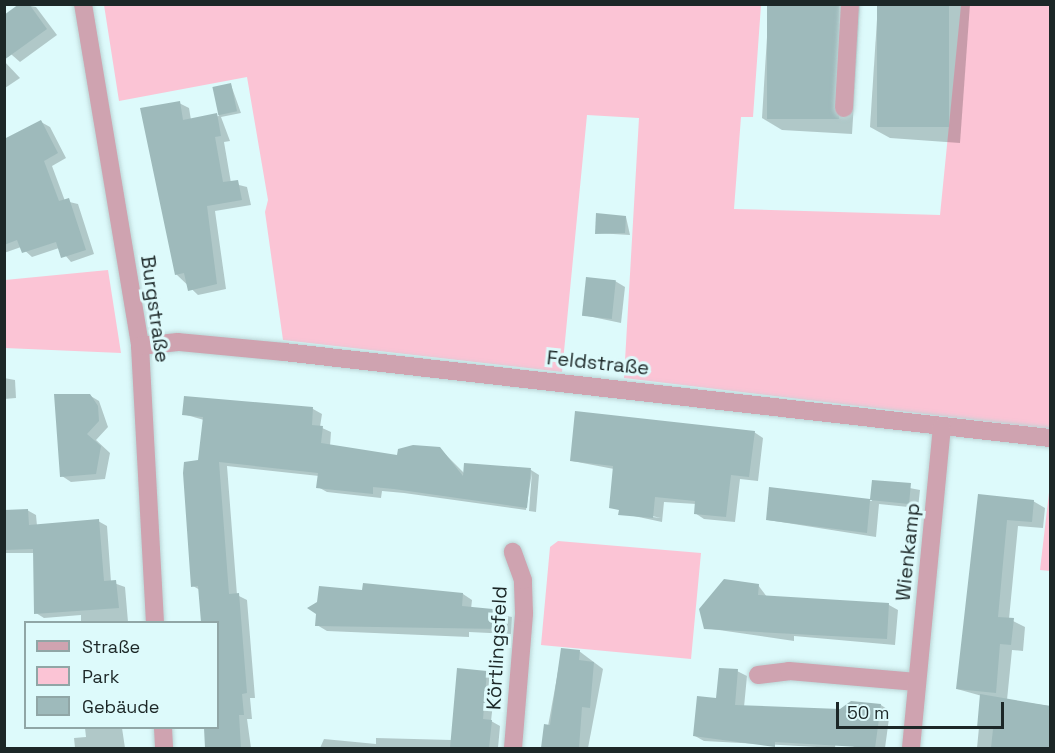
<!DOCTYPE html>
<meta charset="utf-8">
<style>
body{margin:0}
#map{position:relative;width:1055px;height:753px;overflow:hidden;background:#ddfafb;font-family:"Space Grotesk",sans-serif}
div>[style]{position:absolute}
.green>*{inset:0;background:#fbc4d5}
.shadow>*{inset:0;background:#0003}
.building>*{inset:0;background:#9ebabb;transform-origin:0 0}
.roads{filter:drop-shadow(0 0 2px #bad4d5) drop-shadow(0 0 2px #bad4d5)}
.minor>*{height:18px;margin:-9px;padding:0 9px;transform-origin:9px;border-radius:9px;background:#cfa3b0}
span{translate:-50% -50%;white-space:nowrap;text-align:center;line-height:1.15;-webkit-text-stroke:6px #ddfafb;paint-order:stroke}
.street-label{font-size:20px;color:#1c2727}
.frame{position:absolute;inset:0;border:6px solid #1c2727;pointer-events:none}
.legend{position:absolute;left:24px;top:621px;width:195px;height:108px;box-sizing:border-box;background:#ddfafb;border:2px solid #90a6a6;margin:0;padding:8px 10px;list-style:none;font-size:18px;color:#1c2727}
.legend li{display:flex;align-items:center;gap:12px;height:30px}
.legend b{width:30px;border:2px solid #90a6a6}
.scale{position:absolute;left:836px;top:702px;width:168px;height:27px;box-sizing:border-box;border:3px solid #1c2727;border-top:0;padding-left:8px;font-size:18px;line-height:21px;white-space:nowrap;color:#1c2727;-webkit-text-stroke:4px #ddfafb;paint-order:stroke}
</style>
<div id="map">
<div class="green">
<i style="clip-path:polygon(104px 5px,761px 5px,753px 117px,741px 117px,734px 209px,940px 215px,961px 5px,1050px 5px,1050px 429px,624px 378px,639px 118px,587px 115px,562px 372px,283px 340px,265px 212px,268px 200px,247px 77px,119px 101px)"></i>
<i style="clip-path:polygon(108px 270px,121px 353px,5px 348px,5px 280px)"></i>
<i style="clip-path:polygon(1050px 484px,1050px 571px,1040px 570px)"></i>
<i style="clip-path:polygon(558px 541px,701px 553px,691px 659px,541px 645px,550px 547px)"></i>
</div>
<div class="shadow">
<i style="clip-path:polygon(21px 4px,36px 7px,57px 35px,20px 62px,4px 48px)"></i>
<i style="clip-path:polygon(769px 4px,860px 4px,852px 134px,782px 130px,762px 118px)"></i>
<i style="clip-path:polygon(878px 4px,970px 4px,960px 143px,890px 138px,870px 127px)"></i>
<i style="clip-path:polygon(4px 61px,20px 78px,5px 88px,4px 88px)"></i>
<i style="clip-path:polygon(231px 85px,241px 113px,221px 117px,230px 141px,224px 142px,231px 183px,247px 187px,251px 205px,215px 211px,226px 289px,198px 295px,176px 274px,179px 103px,189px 108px,191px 120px,219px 116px,214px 88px)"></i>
<i style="clip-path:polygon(41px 122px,50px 127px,66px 158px,52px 166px,65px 201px,78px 204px,94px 254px,71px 262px,59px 248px,32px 257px,21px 247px,4px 253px,4px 140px)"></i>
<i style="clip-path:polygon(626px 217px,630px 235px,596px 233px)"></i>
<i style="clip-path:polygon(615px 281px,625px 287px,621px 323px,583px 315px)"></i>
<i style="clip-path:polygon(4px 378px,15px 380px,16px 398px,4px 399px)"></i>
<i style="clip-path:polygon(89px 395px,99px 401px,108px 427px,96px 440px,110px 453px,105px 479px,71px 482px,62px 476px)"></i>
<i style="clip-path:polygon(185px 397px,313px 409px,322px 414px,320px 427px,331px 432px,330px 446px,399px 457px,440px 449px,465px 474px,531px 470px,539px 475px,536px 512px,529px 511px,532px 472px,526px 510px,404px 493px,382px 491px,381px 498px,327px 492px,318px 487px,319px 476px,227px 466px,237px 595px,247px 600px,255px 698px,250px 698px,252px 719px,247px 719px,251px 748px,209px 748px,208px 728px,218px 728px,218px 622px,202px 622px,200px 590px,193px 586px,204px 420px,183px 414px)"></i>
<i style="clip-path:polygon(754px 432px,763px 438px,758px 481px,740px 479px,735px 522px,704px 519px,695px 513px,696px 504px,664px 502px,662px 522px,620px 513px,661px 518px,611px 507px,614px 469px,572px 461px)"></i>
<i style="clip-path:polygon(873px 481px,920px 490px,918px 508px,879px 504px,876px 537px,768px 520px,770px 488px,872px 501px)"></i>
<i style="clip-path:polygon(980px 495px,1033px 501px,1045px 508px,1043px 528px,1018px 526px,1009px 619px,1025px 627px,1023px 651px,1012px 650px,1007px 700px,1050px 706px,1050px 748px,977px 748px,982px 696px,957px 689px)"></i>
<i style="clip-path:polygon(27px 510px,36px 515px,37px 526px,98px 521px,107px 526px,111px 582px,125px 587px,128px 622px,81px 622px,81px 615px,44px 618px,36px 613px,35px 553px,4px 553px,4px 511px)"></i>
<i style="clip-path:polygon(758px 585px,767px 597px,889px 605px,898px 610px,895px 645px,794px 636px,794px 641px,705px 628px)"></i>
<i style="clip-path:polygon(364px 592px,463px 594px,472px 600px,471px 609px,512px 617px,511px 634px,469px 632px,469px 637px,327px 631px,317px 625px)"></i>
<i style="clip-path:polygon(562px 650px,579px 651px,603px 669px,588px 748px,544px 748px)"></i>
<i style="clip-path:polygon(458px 670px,496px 677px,491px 721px,500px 726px,498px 748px,320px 748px,324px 739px,376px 744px,376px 738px,452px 740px)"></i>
<i style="clip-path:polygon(737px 671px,747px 676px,744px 707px,840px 711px,881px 705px,890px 711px,885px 748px,855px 748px,837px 729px,835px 748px,704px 741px,695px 736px)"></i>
<i style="clip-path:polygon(85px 728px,122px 728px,125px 748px,75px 748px,74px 738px,86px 737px)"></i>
</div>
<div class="building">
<i style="clip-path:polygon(19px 4px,29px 4px,47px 29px,4px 60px,4px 15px)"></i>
<i style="left:767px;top:4px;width:72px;height:115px"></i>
<i style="left:877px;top:4px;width:72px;height:123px"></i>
<i style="left:231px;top:83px;width:29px;height:19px;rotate:78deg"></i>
<i style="clip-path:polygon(180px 101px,183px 120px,217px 113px,221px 136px,215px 137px,223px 182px,238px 180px,242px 200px,207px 206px,217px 284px,188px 291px,184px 273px,175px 275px,140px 108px)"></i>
<i style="clip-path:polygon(41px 120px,58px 153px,44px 161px,59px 201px,69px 198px,86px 250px,61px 258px,56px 242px,22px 253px,17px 240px,4px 245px,4px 139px)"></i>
<i style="clip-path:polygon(596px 213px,626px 216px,625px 233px,595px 234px)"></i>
<i style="left:586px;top:277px;width:30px;height:39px;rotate:6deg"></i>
<i style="clip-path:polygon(54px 394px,90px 394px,98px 406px,99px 421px,87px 434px,101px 446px,96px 474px,60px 477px)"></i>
<i style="clip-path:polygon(184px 396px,313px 407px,312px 425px,323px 426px,321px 443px,397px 455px,398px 449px,413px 445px,440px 447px,463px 476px,464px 463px,531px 468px,527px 508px,394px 489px,373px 487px,373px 494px,316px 488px,318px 473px,219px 462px,229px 594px,239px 593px,247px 693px,242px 694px,244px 715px,239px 715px,241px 748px,205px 748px,204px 728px,218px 728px,218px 622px,201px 622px,198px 586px,191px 587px,183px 473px,184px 462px,198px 460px,203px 417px,182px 415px)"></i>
<i style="clip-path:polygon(575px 411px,755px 431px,749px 477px,731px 475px,726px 517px,694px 514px,695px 501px,655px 497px,653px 518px,618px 515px,619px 510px,609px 508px,613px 466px,570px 461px)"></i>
<i style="clip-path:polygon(872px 480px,911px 483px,909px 504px,870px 500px,867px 533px,766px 520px,769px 487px,870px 499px)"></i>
<i style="clip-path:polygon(978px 494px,1034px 500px,1032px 522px,1007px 520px,998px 617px,1014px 618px,1011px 645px,1000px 644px,996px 693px,956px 689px)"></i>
<i style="clip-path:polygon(28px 509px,29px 525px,99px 519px,104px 581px,116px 580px,119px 608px,34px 614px,33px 549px,4px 550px,4px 510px)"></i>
<i style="clip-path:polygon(724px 579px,759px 584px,758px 595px,889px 603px,887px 639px,704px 629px,699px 609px)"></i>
<i style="clip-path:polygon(363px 583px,463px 593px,462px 606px,503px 610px,501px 629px,315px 626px,316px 614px,307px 608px,317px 602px,319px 586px,362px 590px)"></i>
<i style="clip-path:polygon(561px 648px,580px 650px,579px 660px,594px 662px,590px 708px,582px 707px,579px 748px,541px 748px,544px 724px,550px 725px)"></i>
<i style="clip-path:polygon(457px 668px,487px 671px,483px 719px,492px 720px,489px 748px,450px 748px)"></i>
<i style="clip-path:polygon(719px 668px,738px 669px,735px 705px,840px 709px,851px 701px,881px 704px,875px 748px,775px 742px,775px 747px,693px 736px,697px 696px,716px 698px)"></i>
<i style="clip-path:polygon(980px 694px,1050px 706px,1050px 748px,991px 748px,993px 729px,977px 728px)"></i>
</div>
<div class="roads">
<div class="minor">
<i style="left:83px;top:4px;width:347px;rotate:80.5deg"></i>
<i style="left:140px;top:346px;width:276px;rotate:86.9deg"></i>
<i style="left:844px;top:108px;width:104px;rotate:-86.7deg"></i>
<i style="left:140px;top:346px;width:38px;rotate:-6deg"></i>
<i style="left:178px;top:342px;width:106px;rotate:5.4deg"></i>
<i style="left:284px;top:352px;width:771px;rotate:6.41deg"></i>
<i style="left:758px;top:675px;width:31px;rotate:-7deg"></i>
<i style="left:789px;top:671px;width:128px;rotate:4.9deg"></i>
<i style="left:163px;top:728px;width:20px;rotate:87deg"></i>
<i style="left:513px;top:748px;width:135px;rotate:-85.3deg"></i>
<i style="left:524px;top:613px;width:33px;rotate:-92deg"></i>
<i style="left:523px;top:580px;width:30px;rotate:-110deg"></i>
<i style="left:911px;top:748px;width:323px;rotate:-84.5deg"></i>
</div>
</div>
<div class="street-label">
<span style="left:155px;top:309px;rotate:82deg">Burgstraße</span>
<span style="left:598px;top:363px;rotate:6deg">Feldstraße</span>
<span style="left:908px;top:552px;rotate:-84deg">Wienkamp</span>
<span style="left:497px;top:648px;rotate:-87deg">Körtlingsfeld</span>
</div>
<div class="frame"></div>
<ul class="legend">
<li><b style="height:8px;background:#cfa3b0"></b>Straße</li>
<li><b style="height:16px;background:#fbc4d5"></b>Park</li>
<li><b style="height:16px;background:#9ebabb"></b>Gebäude</li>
</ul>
<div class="scale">50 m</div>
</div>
